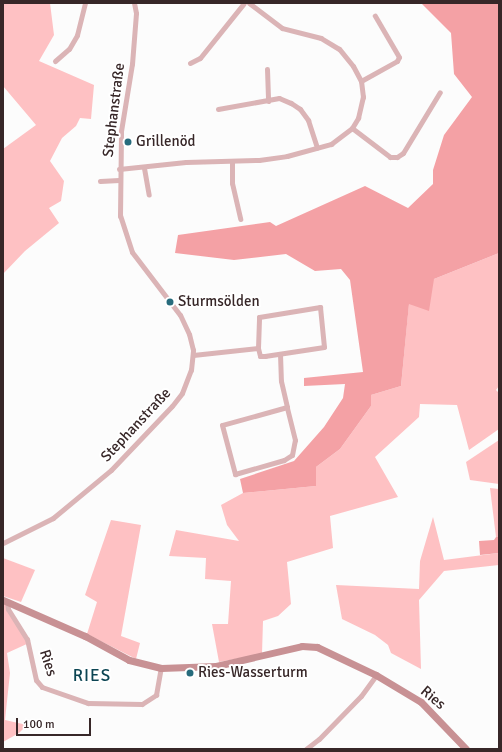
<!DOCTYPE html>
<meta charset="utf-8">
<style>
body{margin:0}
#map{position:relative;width:502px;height:752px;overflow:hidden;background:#fcfcfc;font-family:Signika,sans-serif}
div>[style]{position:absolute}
.green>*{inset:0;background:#fec1c3}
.forest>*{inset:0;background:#f4a1a5}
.street>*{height:5px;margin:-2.5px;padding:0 2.5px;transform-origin:2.5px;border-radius:2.5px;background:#dbb4b6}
.secondary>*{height:7px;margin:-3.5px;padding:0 3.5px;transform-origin:3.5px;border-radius:3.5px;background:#c89194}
.dots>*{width:11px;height:11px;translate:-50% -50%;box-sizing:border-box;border:2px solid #fff;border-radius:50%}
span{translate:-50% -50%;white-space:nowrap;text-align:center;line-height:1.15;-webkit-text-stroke:4px #fff;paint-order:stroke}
.street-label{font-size:15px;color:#372728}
.poi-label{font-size:15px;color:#372728}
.left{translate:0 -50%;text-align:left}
.quarter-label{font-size:17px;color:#0c4553;letter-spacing:1px}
.frame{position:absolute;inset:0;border:4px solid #372728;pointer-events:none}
.scale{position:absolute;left:16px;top:718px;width:75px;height:18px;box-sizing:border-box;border:2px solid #372728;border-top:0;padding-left:5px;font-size:12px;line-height:14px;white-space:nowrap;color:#372728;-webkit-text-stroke:3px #fff;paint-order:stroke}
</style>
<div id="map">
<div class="green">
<i style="clip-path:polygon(3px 3px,50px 3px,54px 35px,39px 61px,94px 85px,91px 119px,80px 118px,76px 126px,62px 138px,50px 161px,64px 181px,61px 201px,49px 208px,59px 223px,25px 251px,3px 274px,3px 149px,36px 125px,3px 86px)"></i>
<i style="clip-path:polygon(499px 253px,499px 386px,496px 390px,499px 393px,499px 429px,469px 450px,457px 405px,420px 404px,419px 417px,375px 457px,398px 497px,330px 516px,333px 548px,287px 562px,291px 604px,278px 616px,263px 621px,262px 654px,219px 662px,212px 624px,228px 624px,231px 581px,205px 579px,206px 558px,169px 556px,176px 530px,239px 541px,227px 525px,221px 505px,243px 493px,316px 486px,316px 467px,340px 449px,371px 406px,371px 395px,401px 386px,409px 303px,434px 279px)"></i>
<i style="clip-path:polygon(499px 440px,499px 484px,470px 480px,466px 462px)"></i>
<i style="clip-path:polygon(490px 488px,499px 489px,499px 537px,496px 537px)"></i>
<i style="clip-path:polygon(433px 517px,444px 560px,499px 553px,499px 565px,444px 571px,419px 600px,421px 669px,391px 653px,388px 645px,375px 635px,342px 619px,336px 585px,419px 589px,420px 561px)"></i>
<i style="clip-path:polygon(111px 520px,141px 525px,121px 636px,140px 643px,136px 659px,87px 634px,97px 602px,85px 595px)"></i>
<i style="clip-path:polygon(3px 558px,35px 570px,21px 602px,3px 596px)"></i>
<i style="clip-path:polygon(3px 600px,29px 643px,7px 653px,10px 673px,5px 720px,27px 725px,19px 733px,3px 742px)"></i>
</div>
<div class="forest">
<i style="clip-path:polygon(421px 3px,499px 3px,499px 253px,434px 279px,429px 311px,409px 304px,401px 386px,371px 395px,371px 406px,340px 449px,316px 467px,316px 486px,243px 493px,240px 479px,294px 461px,324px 427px,343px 398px,345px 384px,304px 386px,304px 378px,363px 372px,350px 280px,341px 269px,315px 271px,286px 254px,234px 260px,175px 253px,178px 235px,270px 222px,276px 226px,365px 186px,408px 208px,433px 184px,433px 170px,444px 135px,472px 97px,454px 74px,451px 33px)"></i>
<i style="clip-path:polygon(496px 537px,499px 537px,499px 553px,480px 555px,479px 541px,494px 540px)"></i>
</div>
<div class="street">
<i style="left:55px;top:61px;width:18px;rotate:-41deg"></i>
<i style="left:69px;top:49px;width:16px;rotate:-60deg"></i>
<i style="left:77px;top:35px;width:33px;rotate:-76deg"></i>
<i style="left:190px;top:63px;width:11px;rotate:-27deg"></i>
<i style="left:200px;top:58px;width:70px;rotate:-51.3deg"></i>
<i style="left:267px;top:69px;width:32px;rotate:88deg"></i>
<i style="left:361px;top:81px;width:41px;rotate:-29.1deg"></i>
<i style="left:397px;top:61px;width:4px;rotate:-63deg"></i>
<i style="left:399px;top:57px;width:48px;rotate:-120.3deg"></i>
<i style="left:218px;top:109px;width:62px;rotate:-10.2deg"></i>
<i style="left:279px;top:98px;width:13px;rotate:23deg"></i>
<i style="left:291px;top:103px;width:11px;rotate:34deg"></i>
<i style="left:300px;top:109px;width:14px;rotate:54deg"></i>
<i style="left:308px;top:120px;width:29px;rotate:72deg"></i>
<i style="left:352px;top:128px;width:48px;rotate:37.3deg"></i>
<i style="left:390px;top:157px;width:7px"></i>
<i style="left:397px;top:157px;width:7px;rotate:-34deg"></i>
<i style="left:403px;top:153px;width:71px;rotate:-58.8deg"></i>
<i style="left:232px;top:162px;width:21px;rotate:90deg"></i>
<i style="left:232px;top:183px;width:37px;rotate:77deg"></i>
<i style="left:144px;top:168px;width:27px;rotate:80deg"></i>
<i style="left:119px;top:169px;width:67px;rotate:-6deg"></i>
<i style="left:186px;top:162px;width:73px;rotate:-1.6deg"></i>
<i style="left:259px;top:160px;width:28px;rotate:-8deg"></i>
<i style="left:287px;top:156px;width:46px;rotate:-15.3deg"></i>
<i style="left:331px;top:144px;width:26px;rotate:-37deg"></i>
<i style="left:352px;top:128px;width:12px;rotate:-59deg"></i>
<i style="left:358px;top:118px;width:22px;rotate:-77deg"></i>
<i style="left:363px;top:97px;width:16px;rotate:-97deg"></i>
<i style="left:361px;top:81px;width:17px;rotate:-118deg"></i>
<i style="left:353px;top:66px;width:22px;rotate:-129deg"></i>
<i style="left:339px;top:49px;width:21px;rotate:-149deg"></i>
<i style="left:321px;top:38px;width:40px;rotate:-165.6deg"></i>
<i style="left:282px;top:28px;width:41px;rotate:-142.9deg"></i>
<i style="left:100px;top:181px;width:19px;rotate:-3deg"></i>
<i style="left:280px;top:354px;width:27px;rotate:88deg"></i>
<i style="left:281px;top:381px;width:27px;rotate:77deg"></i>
<i style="left:287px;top:407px;width:67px;rotate:164.5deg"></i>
<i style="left:222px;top:425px;width:51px;rotate:75.1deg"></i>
<i style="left:235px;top:474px;width:51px;rotate:-15.9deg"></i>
<i style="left:284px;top:460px;width:9px;rotate:-32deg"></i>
<i style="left:292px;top:455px;width:15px;rotate:-79deg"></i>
<i style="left:295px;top:440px;width:34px;rotate:-104deg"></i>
<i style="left:193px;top:355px;width:65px;rotate:-6.1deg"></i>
<i style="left:258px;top:348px;width:31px;rotate:-88deg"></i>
<i style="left:259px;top:317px;width:62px;rotate:-9.3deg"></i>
<i style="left:320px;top:307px;width:40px;rotate:84.3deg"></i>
<i style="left:324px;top:347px;width:60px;rotate:171.3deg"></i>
<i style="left:265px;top:356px;width:5px;rotate:180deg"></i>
<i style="left:260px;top:356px;width:8px;rotate:-104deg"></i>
<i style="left:3px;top:543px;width:56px;rotate:-26.6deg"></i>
<i style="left:53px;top:518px;width:75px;rotate:-39.6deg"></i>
<i style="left:111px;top:470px;width:88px;rotate:-46.4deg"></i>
<i style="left:172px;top:406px;width:16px;rotate:-52deg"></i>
<i style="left:182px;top:393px;width:25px;rotate:-69deg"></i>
<i style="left:191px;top:370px;width:20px;rotate:-84deg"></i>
<i style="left:193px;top:350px;width:16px;rotate:-104deg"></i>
<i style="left:189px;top:334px;width:21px;rotate:-115deg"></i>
<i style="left:180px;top:315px;width:79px;rotate:-127.3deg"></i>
<i style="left:132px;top:252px;width:38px;rotate:-108deg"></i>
<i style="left:120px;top:216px;width:85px;rotate:-89.3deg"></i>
<i style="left:121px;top:131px;width:68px;rotate:-80.7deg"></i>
<i style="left:132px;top:64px;width:51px;rotate:-85.5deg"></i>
<i style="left:136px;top:13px;width:10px;rotate:-101deg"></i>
<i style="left:7px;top:601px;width:8px;rotate:83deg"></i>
<i style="left:8px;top:609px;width:36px;rotate:58deg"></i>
<i style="left:27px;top:639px;width:42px;rotate:77.6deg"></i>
<i style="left:36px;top:680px;width:9px;rotate:49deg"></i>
<i style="left:42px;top:687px;width:49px;rotate:19.2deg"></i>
<i style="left:88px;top:703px;width:54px;rotate:1.1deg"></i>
<i style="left:142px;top:704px;width:17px;rotate:-33deg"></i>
<i style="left:156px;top:695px;width:27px;rotate:-80deg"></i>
<i style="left:306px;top:749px;width:16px;rotate:-38deg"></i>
<i style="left:319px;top:739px;width:60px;rotate:-45.7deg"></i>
<i style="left:361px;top:696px;width:26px;rotate:-54deg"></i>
</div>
<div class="secondary">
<i style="left:3px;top:600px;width:90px;rotate:23.7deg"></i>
<i style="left:85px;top:636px;width:50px;rotate:28.6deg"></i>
<i style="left:129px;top:660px;width:33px;rotate:14deg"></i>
<i style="left:161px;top:668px;width:55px;rotate:-2.1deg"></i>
<i style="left:216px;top:666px;width:88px;rotate:-13.1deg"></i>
<i style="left:302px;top:646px;width:15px;rotate:4deg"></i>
<i style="left:317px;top:647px;width:65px;rotate:25.4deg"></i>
<i style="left:376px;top:675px;width:52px;rotate:31deg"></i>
<i style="left:421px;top:702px;width:65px;rotate:46.2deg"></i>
</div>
<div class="dots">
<i style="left:128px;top:142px;background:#276b7c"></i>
<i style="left:170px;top:302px;background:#276b7c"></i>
<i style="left:190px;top:673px;background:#276b7c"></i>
</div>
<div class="street-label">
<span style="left:114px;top:110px;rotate:-83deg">Stephanstraße</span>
<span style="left:136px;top:425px;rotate:-47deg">Stephanstraße</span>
<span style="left:48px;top:663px;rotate:72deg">Ries</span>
<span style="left:433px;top:698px;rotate:40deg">Ries</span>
</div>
<div class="poi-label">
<span class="left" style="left:136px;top:142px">Grillenöd</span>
<span class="left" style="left:178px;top:302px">Sturmsölden</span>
<span class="left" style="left:198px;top:673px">Ries-Wasserturm</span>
</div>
<div class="quarter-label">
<span style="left:92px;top:676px">RIES</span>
</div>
<div class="frame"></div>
<div class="scale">100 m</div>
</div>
